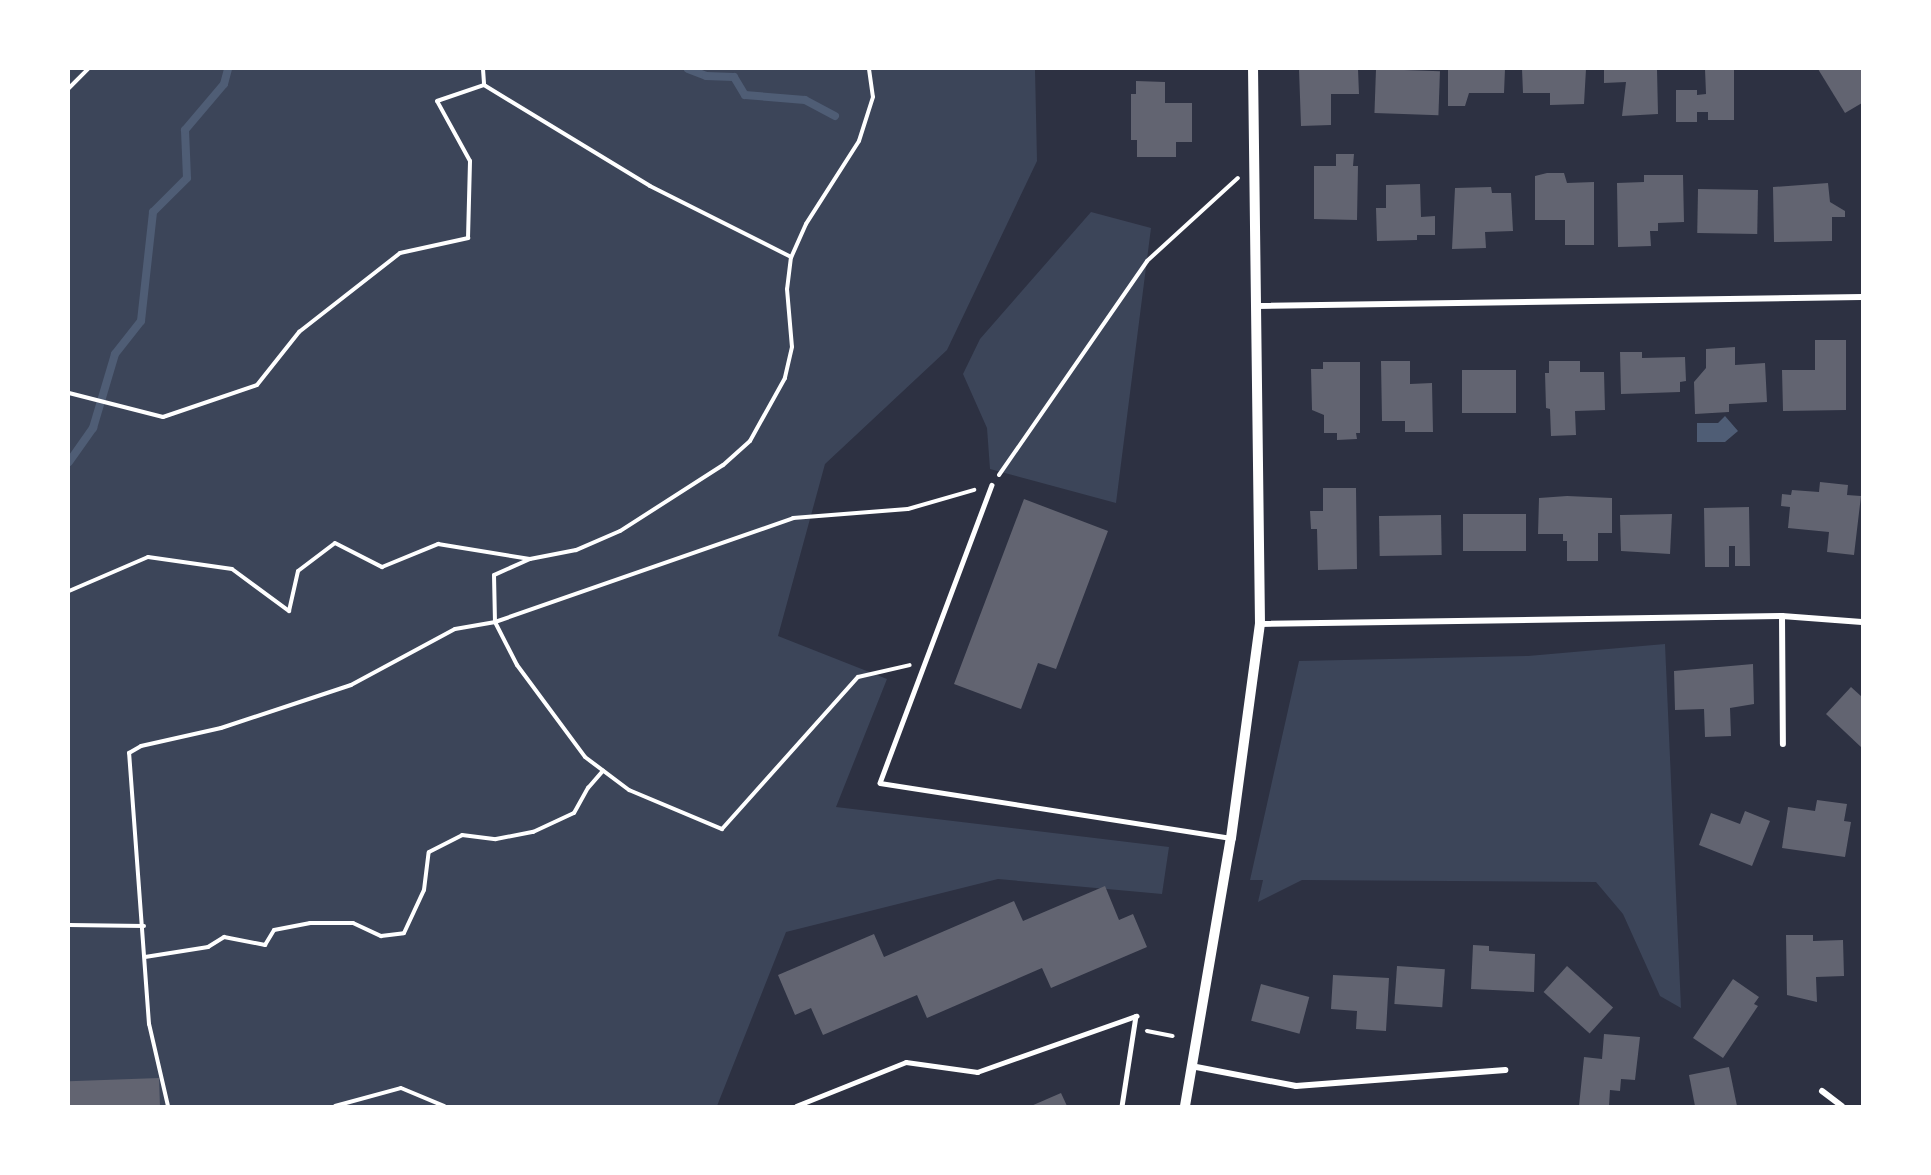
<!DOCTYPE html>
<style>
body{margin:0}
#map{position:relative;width:1931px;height:1175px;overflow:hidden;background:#2d3142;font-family:"PT Sans",sans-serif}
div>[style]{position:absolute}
.green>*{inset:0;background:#3c4559}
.water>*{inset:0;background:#4f5d75}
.stream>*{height:8px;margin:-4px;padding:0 4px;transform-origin:4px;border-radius:4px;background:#4f5d75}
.building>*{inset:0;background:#626471;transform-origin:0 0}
.path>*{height:4px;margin:-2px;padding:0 2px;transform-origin:2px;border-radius:2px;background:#fff}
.service>*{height:4.5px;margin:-2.25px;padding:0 2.25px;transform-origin:2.25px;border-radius:2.25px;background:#fff}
.minor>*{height:6px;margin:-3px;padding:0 3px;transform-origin:3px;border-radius:3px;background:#fff}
.tertiary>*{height:10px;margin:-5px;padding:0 5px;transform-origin:5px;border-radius:5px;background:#fff}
span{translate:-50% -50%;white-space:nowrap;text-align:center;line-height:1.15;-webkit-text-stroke:4.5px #fff;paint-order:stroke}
.frame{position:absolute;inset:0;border:70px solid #fff;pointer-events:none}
</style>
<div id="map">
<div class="green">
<i style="clip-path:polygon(69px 69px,1035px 69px,1037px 161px,947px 350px,825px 464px,778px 636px,887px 679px,836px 807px,1169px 847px,1162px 894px,998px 879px,786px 932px,717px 1106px,69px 1106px)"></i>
<i style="clip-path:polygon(1091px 212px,1151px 228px,1116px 503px,990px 469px,987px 428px,963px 374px,980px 339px)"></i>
<i style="clip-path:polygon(1665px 644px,1681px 1008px,1660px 996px,1623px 914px,1596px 882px,1302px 880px,1258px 902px,1263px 880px,1250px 880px,1299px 661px,1528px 656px)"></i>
</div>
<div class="water">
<i style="clip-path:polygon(1725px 416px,1738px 431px,1725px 442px,1697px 442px,1697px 423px,1718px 423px)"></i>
</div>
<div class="stream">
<i style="left:688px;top:69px;width:19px;rotate:21deg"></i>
<i style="left:706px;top:76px;width:28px;rotate:2deg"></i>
<i style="left:734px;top:77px;width:21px;rotate:59deg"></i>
<i style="left:745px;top:95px;width:60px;rotate:4.8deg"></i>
<i style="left:805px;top:100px;width:34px;rotate:28deg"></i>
<i style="left:69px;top:462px;width:42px;rotate:-54.8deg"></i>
<i style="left:93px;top:428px;width:77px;rotate:-73.4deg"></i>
<i style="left:115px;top:354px;width:42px;rotate:-51.8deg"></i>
<i style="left:141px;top:321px;width:110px;rotate:-83.7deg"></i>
<i style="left:153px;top:212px;width:48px;rotate:-45deg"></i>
<i style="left:187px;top:178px;width:48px;rotate:-92.4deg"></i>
<i style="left:185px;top:130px;width:60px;rotate:-49.7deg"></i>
<i style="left:224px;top:84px;width:16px;rotate:-75deg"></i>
</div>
<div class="building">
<i style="clip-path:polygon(1299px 69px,1358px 69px,1359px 94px,1331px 94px,1331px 125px,1301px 126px)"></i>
<i style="left:1376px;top:69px;width:64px;height:44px;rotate:2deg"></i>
<i style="clip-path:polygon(1448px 69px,1505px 69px,1504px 93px,1469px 93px,1465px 106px,1448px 106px)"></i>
<i style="clip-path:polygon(1522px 69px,1586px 69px,1584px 104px,1550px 105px,1550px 93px,1523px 93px)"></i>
<i style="clip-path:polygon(1604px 69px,1657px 69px,1658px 114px,1622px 116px,1626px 82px,1604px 83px)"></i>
<i style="clip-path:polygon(1705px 69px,1734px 69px,1734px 120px,1708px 120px,1708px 112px,1697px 112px,1697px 122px,1676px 122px,1676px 90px,1697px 90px,1697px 95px,1706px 94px)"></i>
<i style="clip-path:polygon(1818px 69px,1862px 69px,1862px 103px,1845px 113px)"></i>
<i style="clip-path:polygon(1136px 81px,1165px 82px,1165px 103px,1192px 103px,1192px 142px,1176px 142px,1176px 157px,1137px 157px,1137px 140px,1131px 140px,1131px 94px,1136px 94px)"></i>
<i style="clip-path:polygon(1336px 154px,1354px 154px,1353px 166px,1358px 166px,1357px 220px,1314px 219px,1314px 166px,1336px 166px)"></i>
<i style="clip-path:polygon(1547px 173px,1564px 173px,1567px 183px,1594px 182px,1594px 245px,1565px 245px,1565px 220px,1535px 220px,1535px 176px)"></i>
<i style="clip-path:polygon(1644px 175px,1683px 175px,1684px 222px,1658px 223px,1658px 231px,1650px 231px,1651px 246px,1618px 247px,1617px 183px,1644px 182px)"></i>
<i style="clip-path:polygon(1828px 183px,1830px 202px,1845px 211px,1845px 217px,1832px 217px,1832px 241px,1774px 242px,1773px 187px)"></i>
<i style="clip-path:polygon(1420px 184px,1421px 217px,1435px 216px,1435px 235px,1417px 235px,1417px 240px,1377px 241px,1376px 208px,1386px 208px,1386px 185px)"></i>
<i style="clip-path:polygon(1491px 187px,1492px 193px,1511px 193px,1513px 231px,1485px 232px,1486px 248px,1452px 249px,1455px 188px)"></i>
<i style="left:1698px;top:189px;width:60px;height:44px;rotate:1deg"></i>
<i style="clip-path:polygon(1815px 340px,1846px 340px,1846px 410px,1783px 411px,1782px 370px,1815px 370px)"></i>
<i style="clip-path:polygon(1735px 347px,1735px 365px,1765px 363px,1767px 402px,1729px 404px,1729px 412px,1695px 414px,1694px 382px,1706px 368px,1706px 349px)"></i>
<i style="clip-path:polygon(1620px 352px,1642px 352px,1642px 358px,1685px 357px,1686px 381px,1680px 382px,1680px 392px,1621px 394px)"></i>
<i style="clip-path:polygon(1381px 361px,1410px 361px,1410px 384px,1432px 383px,1433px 432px,1405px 432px,1405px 421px,1382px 421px)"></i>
<i style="clip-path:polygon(1549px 361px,1580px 361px,1580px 372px,1604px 372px,1605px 410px,1575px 411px,1576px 435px,1551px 436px,1550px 409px,1546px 408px,1545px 373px,1549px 373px)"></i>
<i style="clip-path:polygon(1323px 362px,1360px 362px,1360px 433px,1356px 433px,1357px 439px,1337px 440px,1337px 433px,1324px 433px,1324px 415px,1312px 410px,1311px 369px,1323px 369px)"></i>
<i style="left:1462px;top:370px;width:54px;height:43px"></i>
<i style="clip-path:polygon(1820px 482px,1848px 485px,1847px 495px,1861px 496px,1854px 555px,1827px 552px,1829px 532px,1788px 528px,1790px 507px,1781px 506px,1782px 494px,1791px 495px,1792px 490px,1819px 492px)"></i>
<i style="clip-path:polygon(1323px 488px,1356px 488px,1357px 569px,1318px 570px,1317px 529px,1311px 529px,1310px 511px,1323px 511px)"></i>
<i style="clip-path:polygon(1567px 496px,1612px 498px,1612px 533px,1598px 533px,1598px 561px,1567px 561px,1567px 541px,1563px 541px,1563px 534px,1538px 534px,1539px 498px)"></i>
<i style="clip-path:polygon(1024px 499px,1108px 531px,1056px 669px,1038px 663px,1021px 709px,954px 684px)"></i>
<i style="clip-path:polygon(1749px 507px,1750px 566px,1735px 566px,1735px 546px,1729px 546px,1729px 567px,1705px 567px,1704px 508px)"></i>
<i style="left:1463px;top:514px;width:63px;height:37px"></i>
<i style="clip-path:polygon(1672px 514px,1670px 554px,1621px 551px,1620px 515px)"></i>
<i style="left:1441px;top:515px;width:40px;height:62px;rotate:89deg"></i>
<i style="clip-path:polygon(1753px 664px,1754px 704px,1730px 708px,1731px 736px,1705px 737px,1704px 709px,1675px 710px,1674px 671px)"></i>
<i style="clip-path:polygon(1851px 687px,1862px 697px,1862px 748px,1826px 714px)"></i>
<i style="clip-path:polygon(1817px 800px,1847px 804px,1844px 821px,1851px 822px,1845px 857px,1782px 848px,1788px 807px,1815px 811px)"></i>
<i style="clip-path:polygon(1745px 811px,1770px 821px,1752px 866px,1699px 845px,1711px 813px,1740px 824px)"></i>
<i style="clip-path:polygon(1105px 886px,1119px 920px,1133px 914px,1147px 947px,1051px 988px,1042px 968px,927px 1018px,917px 995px,823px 1035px,811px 1008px,795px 1015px,778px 975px,874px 934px,884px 957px,1014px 901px,1023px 921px)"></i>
<i style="clip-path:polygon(1786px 935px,1813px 935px,1813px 941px,1843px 940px,1844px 976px,1816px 977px,1817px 1002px,1787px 995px)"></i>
<i style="clip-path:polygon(1473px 945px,1489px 946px,1489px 951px,1535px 954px,1534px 992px,1471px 989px)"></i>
<i style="left:1397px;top:966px;width:48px;height:38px;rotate:4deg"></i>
<i style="left:1567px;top:966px;width:62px;height:35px;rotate:42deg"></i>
<i style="clip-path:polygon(1333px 975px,1389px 978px,1386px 1031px,1356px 1029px,1357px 1011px,1331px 1009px)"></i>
<i style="clip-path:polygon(1733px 979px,1759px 997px,1754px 1004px,1758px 1006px,1723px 1058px,1693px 1038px)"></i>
<i style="left:1261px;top:984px;width:50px;height:38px;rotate:15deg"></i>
<i style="clip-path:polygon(1604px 1034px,1640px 1037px,1635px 1080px,1621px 1079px,1620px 1091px,1610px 1090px,1609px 1106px,1579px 1106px,1584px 1057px,1602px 1059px)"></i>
<i style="clip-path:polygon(1729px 1067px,1737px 1106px,1695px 1106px,1689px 1075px)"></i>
<i style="left:159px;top:1078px;width:28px;height:90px;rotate:88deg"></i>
<i style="clip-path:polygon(1061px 1093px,1067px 1106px,1031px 1106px)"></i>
</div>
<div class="path">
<i style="left:483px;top:69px;width:16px;rotate:86deg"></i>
<i style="left:869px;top:69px;width:28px;rotate:82deg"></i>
<i style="left:873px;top:97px;width:46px;rotate:107.7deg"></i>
<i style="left:859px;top:141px;width:98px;rotate:122.6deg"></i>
<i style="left:806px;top:224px;width:36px;rotate:114deg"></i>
<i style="left:791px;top:257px;width:32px;rotate:97deg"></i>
<i style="left:787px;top:289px;width:58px;rotate:85.1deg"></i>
<i style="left:792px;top:347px;width:32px;rotate:103deg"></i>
<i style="left:785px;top:378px;width:72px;rotate:119.1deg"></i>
<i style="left:750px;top:441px;width:36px;rotate:138deg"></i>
<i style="left:723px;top:465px;width:122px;rotate:147.3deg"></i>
<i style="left:620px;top:531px;width:48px;rotate:156.6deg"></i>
<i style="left:576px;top:550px;width:47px;rotate:168.9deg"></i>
<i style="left:530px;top:559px;width:39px;rotate:156deg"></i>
<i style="left:494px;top:575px;width:47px;rotate:88.8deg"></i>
<i style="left:495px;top:622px;width:48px;rotate:62.9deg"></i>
<i style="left:517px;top:665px;width:114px;rotate:53.5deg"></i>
<i style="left:585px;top:757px;width:55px;rotate:36.9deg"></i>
<i style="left:629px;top:790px;width:101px;rotate:22.8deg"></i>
<i style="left:722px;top:829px;width:204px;rotate:-48.2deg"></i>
<i style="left:858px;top:677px;width:53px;rotate:-13deg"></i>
<i style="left:69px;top:88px;width:27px;rotate:-45deg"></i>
<i style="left:69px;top:393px;width:97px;rotate:14.3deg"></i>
<i style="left:163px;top:417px;width:99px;rotate:-18.8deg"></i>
<i style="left:257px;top:385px;width:68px;rotate:-51.6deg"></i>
<i style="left:299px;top:332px;width:128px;rotate:-38deg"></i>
<i style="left:400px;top:253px;width:70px;rotate:-12.4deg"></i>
<i style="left:468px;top:238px;width:77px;rotate:-88.5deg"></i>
<i style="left:470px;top:161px;width:68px;rotate:-118.8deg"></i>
<i style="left:437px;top:101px;width:50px;rotate:-18.8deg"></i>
<i style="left:484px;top:85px;width:194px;rotate:31.3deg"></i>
<i style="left:650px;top:186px;width:158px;rotate:26.7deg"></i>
<i style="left:999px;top:475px;width:260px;rotate:-55.3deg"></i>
<i style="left:1147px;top:261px;width:123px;rotate:-42.4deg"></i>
<i style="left:69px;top:591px;width:86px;rotate:-23.3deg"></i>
<i style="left:148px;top:557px;width:85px;rotate:8.1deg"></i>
<i style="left:232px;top:569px;width:71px;rotate:36.4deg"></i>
<i style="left:289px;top:611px;width:41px;rotate:-77.3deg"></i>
<i style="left:298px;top:571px;width:46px;rotate:-37.1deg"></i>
<i style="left:335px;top:543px;width:53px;rotate:27.1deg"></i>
<i style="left:382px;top:567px;width:61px;rotate:-22.3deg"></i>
<i style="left:438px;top:544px;width:93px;rotate:9.3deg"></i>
<i style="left:69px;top:925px;width:75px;rotate:0.8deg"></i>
<i style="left:145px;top:957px;width:64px;rotate:-9deg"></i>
<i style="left:208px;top:947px;width:19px;rotate:-32deg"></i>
<i style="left:224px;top:937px;width:42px;rotate:11deg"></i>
<i style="left:265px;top:945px;width:17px;rotate:-59deg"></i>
<i style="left:274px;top:930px;width:37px;rotate:-11deg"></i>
<i style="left:310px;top:923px;width:43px"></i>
<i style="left:353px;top:923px;width:31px;rotate:25deg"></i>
<i style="left:381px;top:936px;width:23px;rotate:-7deg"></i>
<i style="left:404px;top:933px;width:47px;rotate:-65.1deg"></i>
<i style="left:424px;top:890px;width:38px;rotate:-83deg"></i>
<i style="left:429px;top:852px;width:37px;rotate:-27deg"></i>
<i style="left:462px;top:835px;width:34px;rotate:7deg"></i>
<i style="left:496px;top:839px;width:38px;rotate:-11deg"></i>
<i style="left:533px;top:832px;width:45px;rotate:-24.9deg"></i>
<i style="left:574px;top:813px;width:29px;rotate:-61deg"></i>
<i style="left:588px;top:788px;width:23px;rotate:-49deg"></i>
<i style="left:1147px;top:1031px;width:26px;rotate:11deg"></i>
<i style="left:168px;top:1106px;width:84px;rotate:-103deg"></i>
<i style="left:149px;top:1024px;width:272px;rotate:-94.2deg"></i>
<i style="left:129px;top:753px;width:14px;rotate:-30deg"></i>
<i style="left:141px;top:746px;width:82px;rotate:-12.7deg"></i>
<i style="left:221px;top:728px;width:137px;rotate:-18.3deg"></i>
<i style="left:351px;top:685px;width:118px;rotate:-28.3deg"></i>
<i style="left:455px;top:629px;width:41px;rotate:-9.9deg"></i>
<i style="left:495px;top:622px;width:316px;rotate:-19.2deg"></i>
<i style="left:793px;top:518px;width:115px;rotate:-4.5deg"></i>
<i style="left:908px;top:509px;width:69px;rotate:-16.1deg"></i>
<i style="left:335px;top:1106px;width:68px;rotate:-15.3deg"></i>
<i style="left:401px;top:1088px;width:47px;rotate:22.7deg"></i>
</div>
<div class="service">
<i style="left:992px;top:485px;width:318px;rotate:110.6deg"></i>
<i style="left:880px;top:783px;width:355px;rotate:8.9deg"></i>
<i style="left:796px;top:1106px;width:118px;rotate:-21.8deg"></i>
<i style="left:906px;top:1062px;width:72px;rotate:8deg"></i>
<i style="left:977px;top:1072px;width:169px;rotate:-19.4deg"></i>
<i style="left:1136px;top:1016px;width:91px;rotate:98.8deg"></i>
</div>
<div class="minor">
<i style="left:1257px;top:306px;width:605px;rotate:-0.85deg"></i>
<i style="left:1782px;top:616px;width:128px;rotate:89.6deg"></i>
<i style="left:1260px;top:624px;width:522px;rotate:-0.88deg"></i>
<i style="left:1782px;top:616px;width:80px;rotate:4.3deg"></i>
<i style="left:1191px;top:1066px;width:107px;rotate:10.8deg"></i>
<i style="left:1296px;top:1086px;width:210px;rotate:-4.4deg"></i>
<i style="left:1822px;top:1091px;width:25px;rotate:37deg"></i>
</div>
<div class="tertiary">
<i style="left:1185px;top:1106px;width:272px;rotate:-80.3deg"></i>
<i style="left:1231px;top:838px;width:216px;rotate:-82.3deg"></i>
<i style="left:1260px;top:624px;width:555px;rotate:-90.72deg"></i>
</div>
<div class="frame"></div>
</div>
